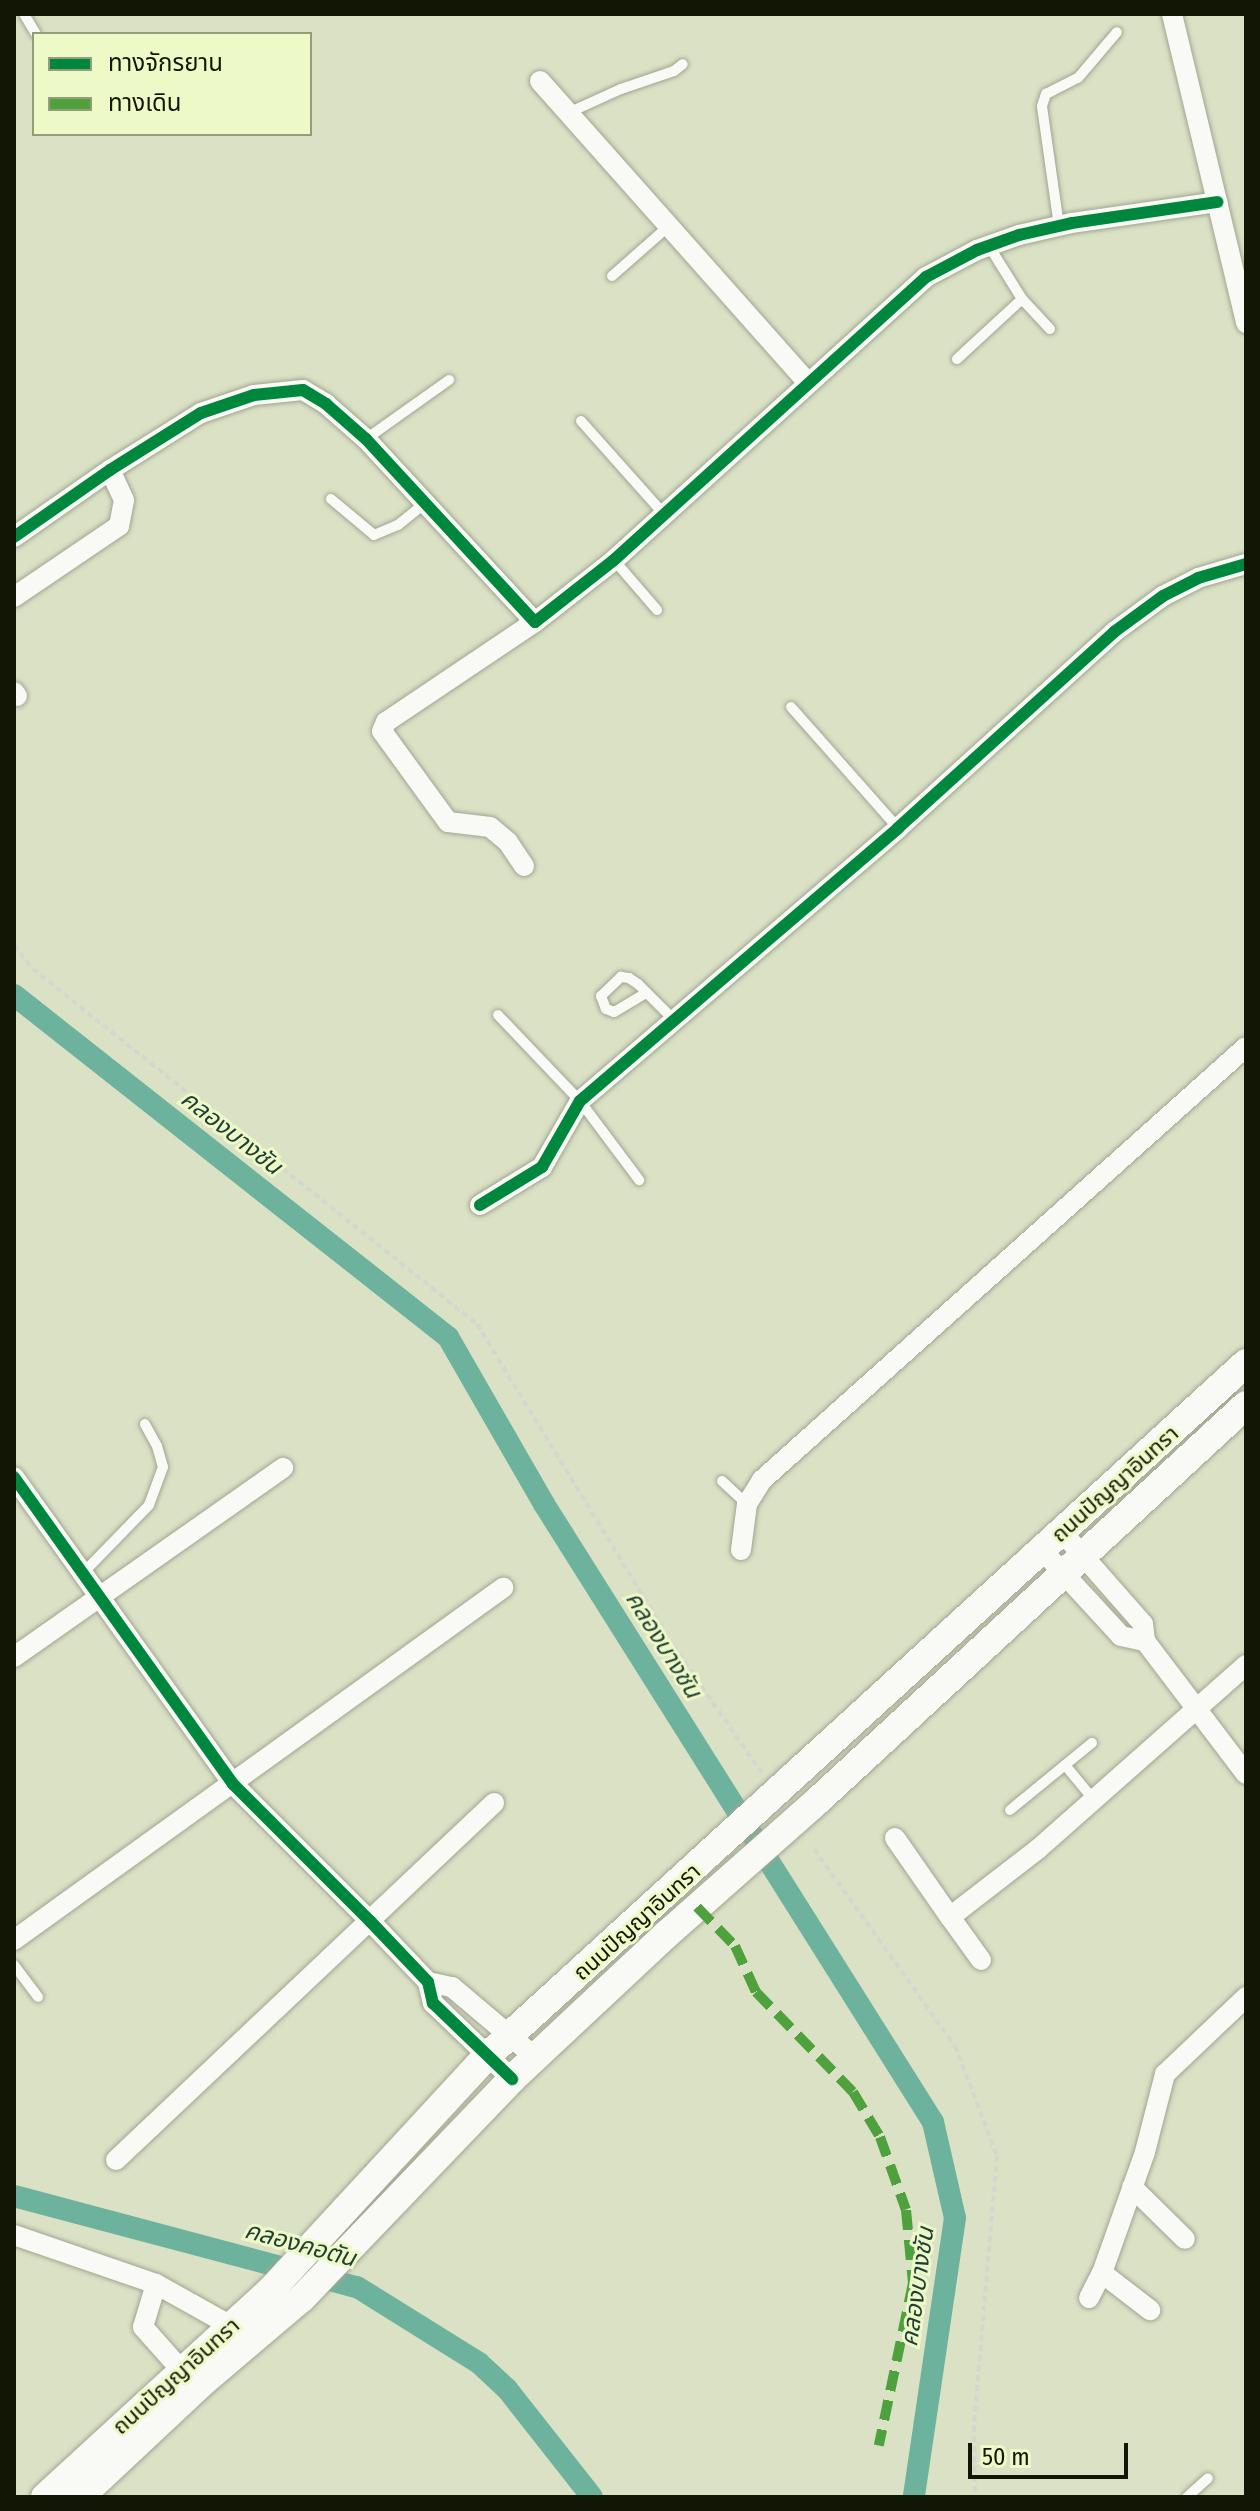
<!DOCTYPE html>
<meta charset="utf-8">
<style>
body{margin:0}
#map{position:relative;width:1260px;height:2511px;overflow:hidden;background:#dae1c5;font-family:"Fira Sans Condensed","Noto Sans Thai",sans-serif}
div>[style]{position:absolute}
.canal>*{height:22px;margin:-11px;padding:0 11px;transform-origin:11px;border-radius:11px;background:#6db29d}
.path>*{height:4px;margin-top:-2px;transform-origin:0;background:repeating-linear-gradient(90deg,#d5d7ce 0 6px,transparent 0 10px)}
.roads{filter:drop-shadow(0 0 2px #a0a690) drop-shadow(0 0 2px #a0a690)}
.lane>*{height:10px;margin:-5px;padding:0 5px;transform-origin:5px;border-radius:5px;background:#f9faf6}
.street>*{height:20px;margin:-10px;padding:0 10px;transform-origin:10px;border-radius:10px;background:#f9faf6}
.secondary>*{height:28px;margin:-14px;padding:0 14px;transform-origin:14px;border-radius:14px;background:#f9faf6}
.quiet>*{height:10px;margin-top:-5px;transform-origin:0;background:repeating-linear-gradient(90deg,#4ea13d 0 20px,transparent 0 30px)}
.cycleway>*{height:12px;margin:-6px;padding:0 6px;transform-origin:6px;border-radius:6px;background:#00873e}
span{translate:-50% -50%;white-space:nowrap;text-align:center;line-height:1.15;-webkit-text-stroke:6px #edf9c7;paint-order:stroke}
.street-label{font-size:22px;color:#121604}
.water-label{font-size:24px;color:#1f3c36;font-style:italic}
.frame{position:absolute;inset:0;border:16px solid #121604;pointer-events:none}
.legend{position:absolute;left:32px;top:32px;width:280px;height:104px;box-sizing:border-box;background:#edf9c7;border:2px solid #959e79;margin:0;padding:10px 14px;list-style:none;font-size:24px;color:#121604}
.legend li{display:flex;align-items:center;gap:16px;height:40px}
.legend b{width:40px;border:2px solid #959e79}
.scale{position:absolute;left:968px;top:2443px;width:160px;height:36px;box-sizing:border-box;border:4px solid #121604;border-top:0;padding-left:10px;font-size:24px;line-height:28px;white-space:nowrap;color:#121604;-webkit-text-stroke:6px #edf9c7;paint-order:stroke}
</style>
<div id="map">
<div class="canal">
<i style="left:14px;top:995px;width:553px;rotate:38.24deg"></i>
<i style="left:448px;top:1337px;width:193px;rotate:60.1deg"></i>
<i style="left:544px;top:1504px;width:730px;rotate:57.81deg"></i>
<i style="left:933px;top:2122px;width:98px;rotate:77.1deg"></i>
<i style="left:955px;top:2218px;width:282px;rotate:98.4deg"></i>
<i style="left:14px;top:2196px;width:355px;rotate:14.9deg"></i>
<i style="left:357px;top:2287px;width:144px;rotate:31.9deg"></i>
<i style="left:479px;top:2363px;width:38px;rotate:43deg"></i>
<i style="left:507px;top:2389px;width:137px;rotate:51.8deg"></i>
</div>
<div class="path">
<i style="left:14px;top:945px;width:31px;rotate:52deg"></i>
<i style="left:33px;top:969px;width:568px;rotate:38.64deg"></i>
<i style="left:477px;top:1324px;width:376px;rotate:58.6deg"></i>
<i style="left:673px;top:1645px;width:155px;rotate:55.3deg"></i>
<i style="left:814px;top:1849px;width:242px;rotate:54.4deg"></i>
<i style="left:955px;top:2046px;width:118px;rotate:69.1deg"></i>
<i style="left:997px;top:2156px;width:271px;rotate:94.9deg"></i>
<i style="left:974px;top:2426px;width:71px;rotate:89.2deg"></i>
</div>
<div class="roads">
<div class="lane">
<i style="left:24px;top:14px;width:23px;rotate:59deg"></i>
<i style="left:568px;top:113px;width:58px;rotate:-24.4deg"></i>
<i style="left:621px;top:89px;width:56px;rotate:-18.8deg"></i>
<i style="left:674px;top:71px;width:11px;rotate:-38deg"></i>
<i style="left:1059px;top:226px;width:121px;rotate:-98.1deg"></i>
<i style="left:1042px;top:106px;width:13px;rotate:-72deg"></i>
<i style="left:1046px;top:94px;width:36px;rotate:-27deg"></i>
<i style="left:1078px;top:78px;width:60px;rotate:-49.7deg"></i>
<i style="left:612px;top:276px;width:76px;rotate:-41.3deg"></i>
<i style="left:1022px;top:299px;width:41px;rotate:47deg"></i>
<i style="left:957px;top:359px;width:88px;rotate:-42.7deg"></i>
<i style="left:1022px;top:299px;width:62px;rotate:-121.9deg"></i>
<i style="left:581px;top:421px;width:125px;rotate:48.3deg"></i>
<i style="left:366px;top:439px;width:102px;rotate:-35.4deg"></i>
<i style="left:331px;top:499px;width:56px;rotate:39.9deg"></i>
<i style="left:374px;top:535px;width:26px;rotate:-23deg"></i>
<i style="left:398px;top:525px;width:36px;rotate:-39deg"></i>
<i style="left:614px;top:560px;width:66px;rotate:49.3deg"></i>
<i style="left:791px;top:707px;width:162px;rotate:48.5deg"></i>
<i style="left:646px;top:993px;width:37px;rotate:149deg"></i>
<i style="left:614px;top:1012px;width:9px;rotate:-159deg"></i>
<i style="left:606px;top:1009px;width:14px;rotate:-111deg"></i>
<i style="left:601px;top:996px;width:28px;rotate:-44deg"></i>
<i style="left:621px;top:977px;width:8px;rotate:7deg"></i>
<i style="left:629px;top:978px;width:11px;rotate:34deg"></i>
<i style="left:638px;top:984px;width:52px;rotate:45deg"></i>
<i style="left:498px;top:1015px;width:119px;rotate:46.4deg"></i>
<i style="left:580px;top:1101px;width:99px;rotate:53.2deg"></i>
<i style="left:722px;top:1481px;width:34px;rotate:43deg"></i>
<i style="left:82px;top:1574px;width:96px;rotate:-45.8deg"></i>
<i style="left:149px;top:1505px;width:40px;rotate:-69.8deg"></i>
<i style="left:163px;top:1467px;width:22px;rotate:-106deg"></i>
<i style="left:157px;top:1446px;width:25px;rotate:-119deg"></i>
<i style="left:1065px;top:1765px;width:45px;rotate:50.4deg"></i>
<i style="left:1010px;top:1810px;width:106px;rotate:-39.3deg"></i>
<i style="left:14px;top:1965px;width:40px;rotate:53deg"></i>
<i style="left:1187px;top:2497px;width:28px;rotate:-42deg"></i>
</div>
<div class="street">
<i style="left:1172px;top:14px;width:318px;rotate:76.5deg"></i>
<i style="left:540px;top:81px;width:402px;rotate:48.4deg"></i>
<i style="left:14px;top:537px;width:117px;rotate:-34.9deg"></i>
<i style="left:110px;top:470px;width:107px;rotate:-32.1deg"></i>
<i style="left:201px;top:413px;width:56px;rotate:-18.8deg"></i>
<i style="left:254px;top:395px;width:49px;rotate:-5.8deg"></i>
<i style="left:303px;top:390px;width:27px;rotate:31deg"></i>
<i style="left:326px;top:404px;width:53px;rotate:41.2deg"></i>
<i style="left:366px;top:439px;width:249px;rotate:47.3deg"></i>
<i style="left:535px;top:622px;width:100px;rotate:-38.1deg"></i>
<i style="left:614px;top:560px;width:421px;rotate:-42.2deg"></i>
<i style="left:926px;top:277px;width:58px;rotate:-27.9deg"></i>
<i style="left:977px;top:250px;width:45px;rotate:-19.7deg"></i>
<i style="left:1019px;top:235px;width:54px;rotate:-12.8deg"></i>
<i style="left:1072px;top:223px;width:147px;rotate:-8.2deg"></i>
<i style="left:14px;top:597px;width:127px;rotate:-34.1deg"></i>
<i style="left:119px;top:526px;width:26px;rotate:-79deg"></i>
<i style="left:124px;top:500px;width:33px;rotate:-115deg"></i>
<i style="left:14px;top:692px;width:5px;rotate:53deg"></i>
<i style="left:524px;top:866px;width:29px;rotate:-124deg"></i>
<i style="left:508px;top:842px;width:23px;rotate:-140deg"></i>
<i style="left:490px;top:827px;width:42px;rotate:-173.2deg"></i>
<i style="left:448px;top:822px;width:112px;rotate:-126deg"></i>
<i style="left:382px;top:731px;width:10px;rotate:-66deg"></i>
<i style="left:386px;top:722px;width:179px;rotate:-33.9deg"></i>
<i style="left:480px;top:1205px;width:73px;rotate:-31.5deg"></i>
<i style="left:542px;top:1167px;width:76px;rotate:-60.1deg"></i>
<i style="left:580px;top:1101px;width:419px;rotate:-40.6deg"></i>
<i style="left:898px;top:828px;width:292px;rotate:-42.2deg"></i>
<i style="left:1114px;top:632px;width:61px;rotate:-36.3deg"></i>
<i style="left:1163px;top:596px;width:39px;rotate:-27deg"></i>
<i style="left:1198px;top:578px;width:50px;rotate:-16.3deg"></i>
<i style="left:14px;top:1477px;width:377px;rotate:54.5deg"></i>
<i style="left:233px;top:1784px;width:194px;rotate:45deg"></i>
<i style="left:370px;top:1921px;width:84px;rotate:46.4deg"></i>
<i style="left:428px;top:1982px;width:22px;rotate:77deg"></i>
<i style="left:433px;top:2003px;width:110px;rotate:43.9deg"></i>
<i style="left:1063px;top:1533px;width:121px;rotate:48.7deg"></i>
<i style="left:1143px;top:1624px;width:17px;rotate:83deg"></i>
<i style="left:1145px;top:1641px;width:167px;rotate:52.8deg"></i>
<i style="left:741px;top:1550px;width:46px;rotate:-82.6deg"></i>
<i style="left:747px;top:1504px;width:28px;rotate:-58deg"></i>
<i style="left:762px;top:1480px;width:649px;rotate:-41.82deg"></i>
<i style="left:1042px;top:1550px;width:117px;rotate:47.4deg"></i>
<i style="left:1121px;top:1636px;width:25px;rotate:12deg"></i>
<i style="left:14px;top:1657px;width:329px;rotate:-35.1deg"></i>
<i style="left:895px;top:1838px;width:96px;rotate:55.2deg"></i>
<i style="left:950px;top:1917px;width:111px;rotate:-37.7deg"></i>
<i style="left:1038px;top:1849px;width:278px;rotate:-41.5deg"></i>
<i style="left:950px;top:1917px;width:53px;rotate:54.2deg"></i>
<i style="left:14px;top:1940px;width:603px;rotate:-35.75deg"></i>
<i style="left:428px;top:1982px;width:25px;rotate:12deg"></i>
<i style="left:452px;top:1987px;width:110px;rotate:40.2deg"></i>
<i style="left:116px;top:2160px;width:520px;rotate:-43.36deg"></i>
<i style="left:1132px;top:2187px;width:74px;rotate:44.5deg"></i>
<i style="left:14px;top:2235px;width:150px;rotate:19deg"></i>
<i style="left:156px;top:2284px;width:86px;rotate:29.2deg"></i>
<i style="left:1102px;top:2273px;width:61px;rotate:37.6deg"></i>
<i style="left:156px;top:2284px;width:45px;rotate:106.8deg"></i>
<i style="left:143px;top:2327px;width:59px;rotate:48.4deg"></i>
<i style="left:1089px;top:2298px;width:28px;rotate:-63deg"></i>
<i style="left:1102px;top:2273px;width:128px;rotate:-70.4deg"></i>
<i style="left:1145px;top:2152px;width:81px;rotate:-75.6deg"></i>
<i style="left:1165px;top:2074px;width:112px;rotate:-43.5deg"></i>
</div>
<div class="secondary">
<i style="left:45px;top:2497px;width:306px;rotate:-42.5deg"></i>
<i style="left:271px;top:2290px;width:317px;rotate:-47.3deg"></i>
<i style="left:486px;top:2057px;width:1029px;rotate:-42.4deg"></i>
<i style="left:80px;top:2497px;width:170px;rotate:-43.1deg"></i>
<i style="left:204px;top:2381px;width:128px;rotate:-40.3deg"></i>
<i style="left:302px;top:2298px;width:303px;rotate:-46.2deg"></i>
<i style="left:512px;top:2079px;width:212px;rotate:-43.1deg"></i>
<i style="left:667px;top:1934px;width:195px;rotate:-41.5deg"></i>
<i style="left:813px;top:1805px;width:589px;rotate:-42.73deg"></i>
</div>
</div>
<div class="quiet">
<i style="left:697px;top:1907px;width:54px;rotate:45.7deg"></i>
<i style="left:735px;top:1946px;width:51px;rotate:65.5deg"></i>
<i style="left:756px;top:1992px;width:139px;rotate:45.9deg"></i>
<i style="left:853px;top:2092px;width:52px;rotate:59deg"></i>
<i style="left:880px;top:2137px;width:77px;rotate:70.4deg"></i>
<i style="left:906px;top:2210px;width:73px;rotate:84.5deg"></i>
<i style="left:913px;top:2283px;width:166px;rotate:101.9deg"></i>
</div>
<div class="cycleway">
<i style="left:14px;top:537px;width:117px;rotate:-34.9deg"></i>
<i style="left:110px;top:470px;width:107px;rotate:-32.1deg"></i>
<i style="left:201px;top:413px;width:56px;rotate:-18.8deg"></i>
<i style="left:254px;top:395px;width:49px;rotate:-5.8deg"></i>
<i style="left:303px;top:390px;width:27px;rotate:31deg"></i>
<i style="left:326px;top:404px;width:53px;rotate:41.2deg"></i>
<i style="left:366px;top:439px;width:249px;rotate:47.3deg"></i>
<i style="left:535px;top:622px;width:100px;rotate:-38.1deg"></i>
<i style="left:614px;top:560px;width:421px;rotate:-42.2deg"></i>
<i style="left:926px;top:277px;width:58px;rotate:-27.9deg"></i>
<i style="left:977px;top:250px;width:45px;rotate:-19.7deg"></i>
<i style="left:1019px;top:235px;width:54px;rotate:-12.8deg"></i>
<i style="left:1072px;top:223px;width:147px;rotate:-8.2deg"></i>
<i style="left:480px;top:1205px;width:73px;rotate:-31.5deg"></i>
<i style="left:542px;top:1167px;width:76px;rotate:-60.1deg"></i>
<i style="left:580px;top:1101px;width:419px;rotate:-40.6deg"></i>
<i style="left:898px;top:828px;width:292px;rotate:-42.2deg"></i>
<i style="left:1114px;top:632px;width:61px;rotate:-36.3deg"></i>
<i style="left:1163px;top:596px;width:39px;rotate:-27deg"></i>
<i style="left:1198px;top:578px;width:50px;rotate:-16.3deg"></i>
<i style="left:14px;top:1477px;width:377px;rotate:54.5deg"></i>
<i style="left:233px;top:1784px;width:194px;rotate:45deg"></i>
<i style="left:370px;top:1921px;width:84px;rotate:46.4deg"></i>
<i style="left:428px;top:1982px;width:22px;rotate:77deg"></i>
<i style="left:433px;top:2003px;width:110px;rotate:43.9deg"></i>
</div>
<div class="street-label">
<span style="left:1115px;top:1484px;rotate:-42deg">ถนนปัญญาอินทรา</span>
<span style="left:637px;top:1922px;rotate:-42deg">ถนนปัญญาอินทรา</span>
<span style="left:176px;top:2376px;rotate:-42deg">ถนนปัญญาอินทรา</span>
</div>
<div class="water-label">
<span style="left:231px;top:1133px;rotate:38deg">คลองบางชัน</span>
<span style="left:663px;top:1645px;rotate:58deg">คลองบางชัน</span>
<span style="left:300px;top:2245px;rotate:15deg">คลองคอตัน</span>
<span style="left:918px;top:2287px;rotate:-82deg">คลองบางชัน</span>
</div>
<div class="frame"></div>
<ul class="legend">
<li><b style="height:10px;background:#00873e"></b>ทางจักรยาน</li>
<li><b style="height:10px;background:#4ea13d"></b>ทางเดิน</li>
</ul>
<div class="scale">50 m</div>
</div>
